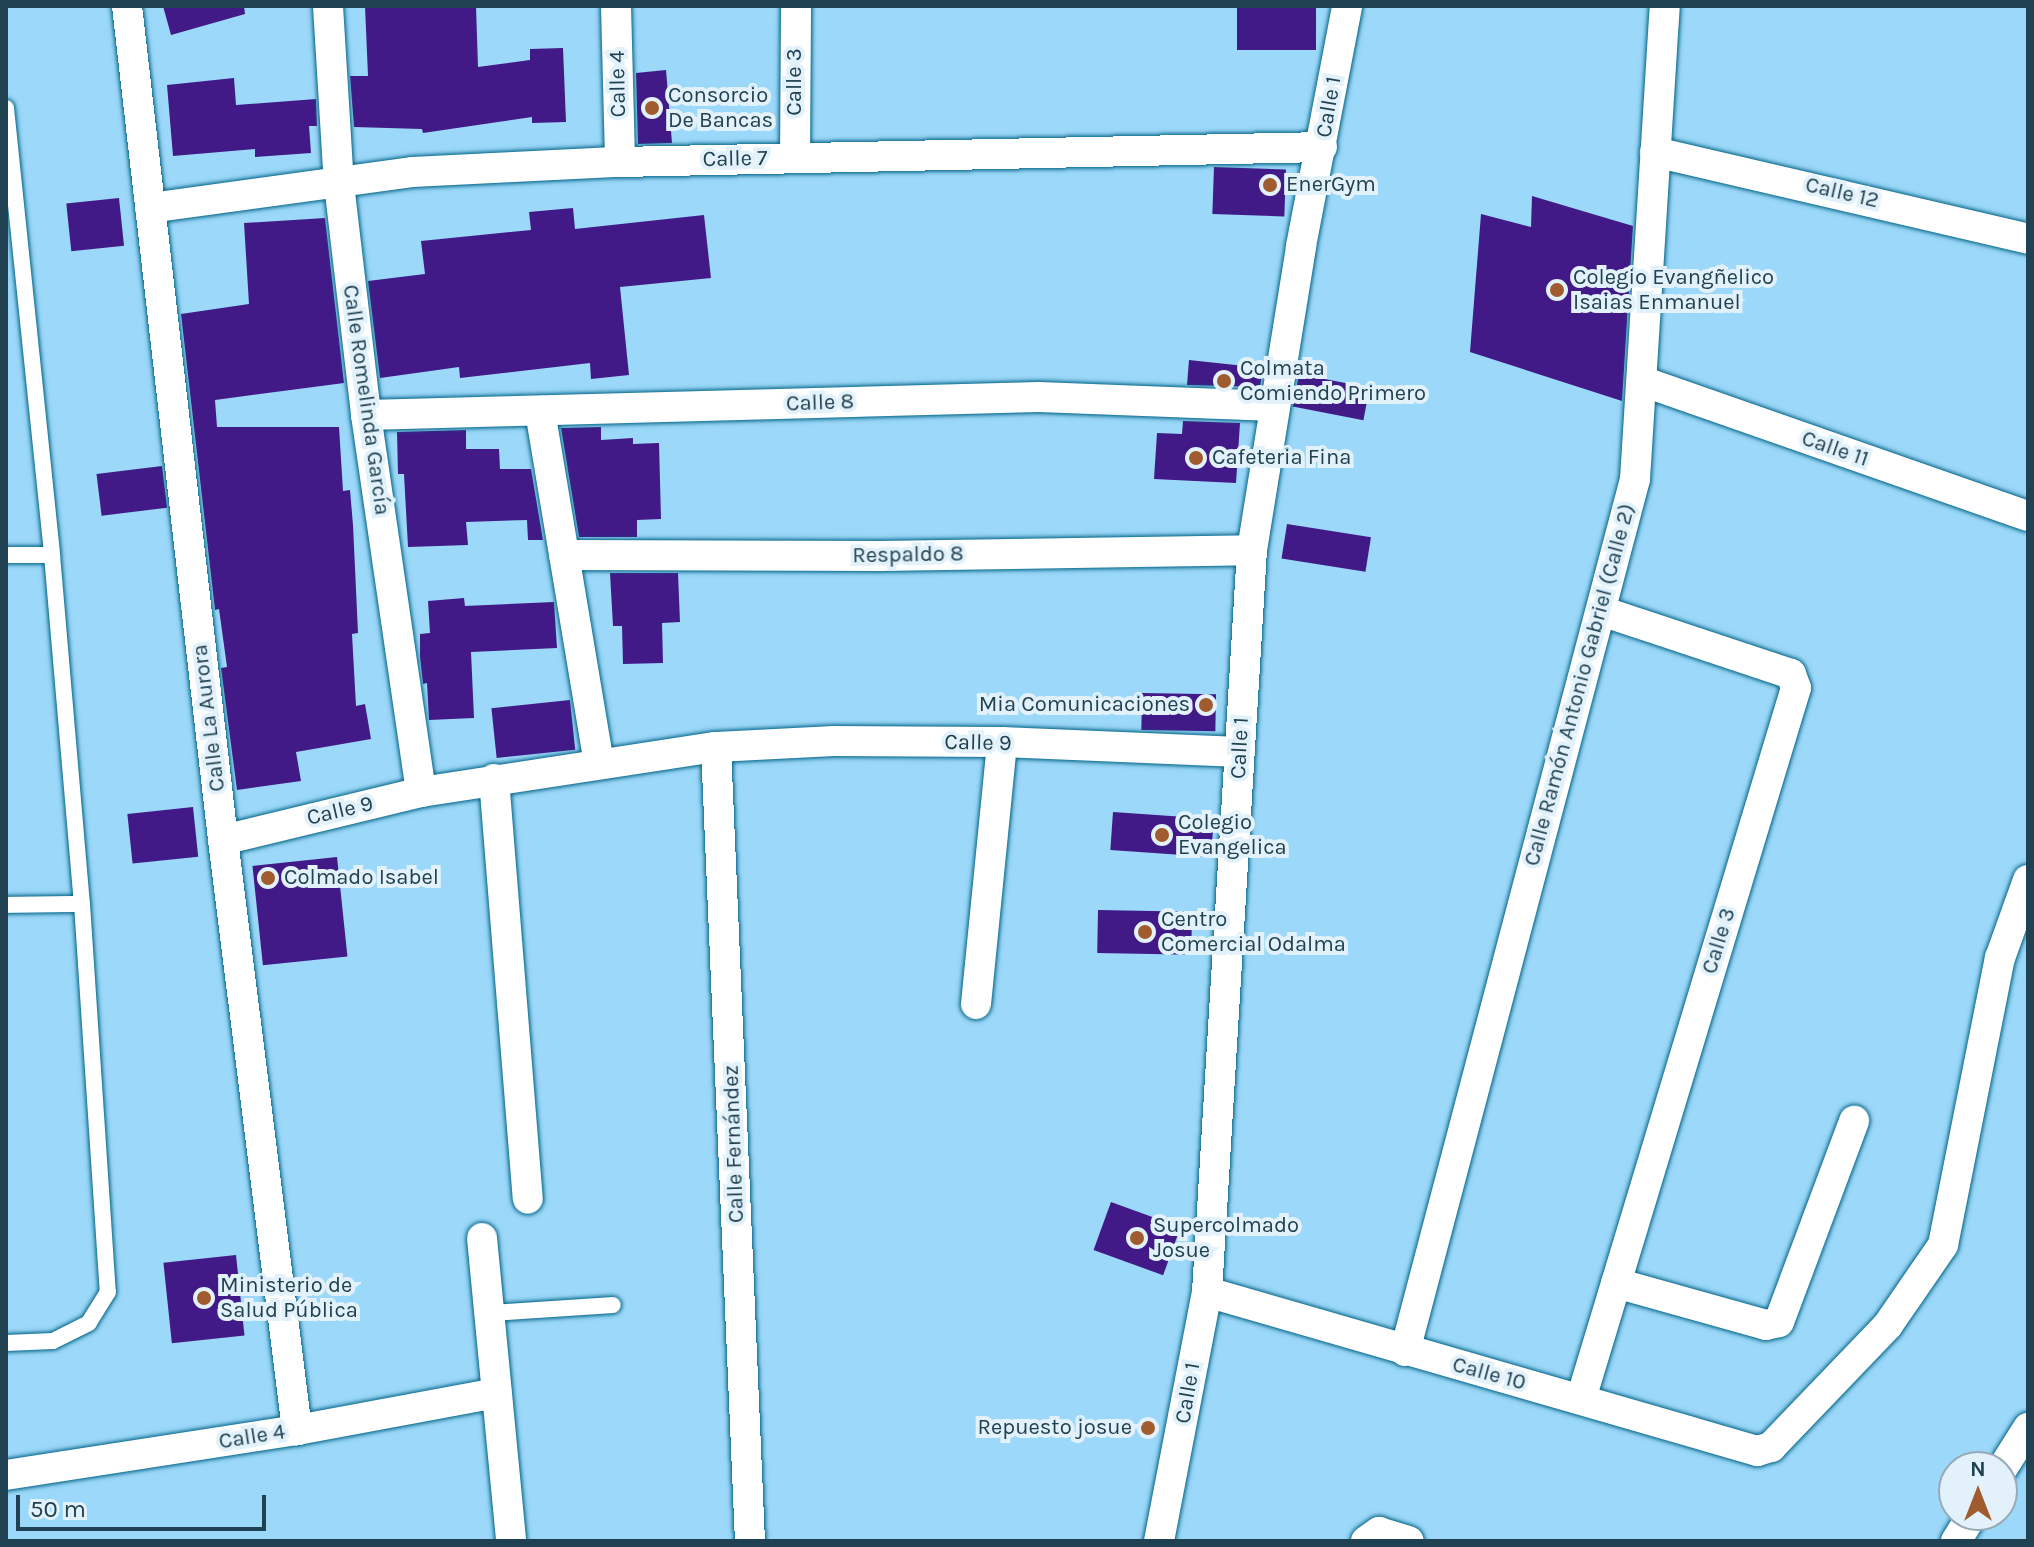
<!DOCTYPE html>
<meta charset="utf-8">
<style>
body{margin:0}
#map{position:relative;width:2034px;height:1547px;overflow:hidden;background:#9bd8f9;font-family:Karla,sans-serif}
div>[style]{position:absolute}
.building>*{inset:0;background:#411a87;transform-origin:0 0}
.roads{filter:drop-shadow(0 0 2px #006386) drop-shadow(0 0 2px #006386)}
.lane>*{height:16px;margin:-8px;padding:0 8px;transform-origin:8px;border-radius:8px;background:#fff}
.street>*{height:30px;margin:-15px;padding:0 15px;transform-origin:15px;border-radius:15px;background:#fff}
.dots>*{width:22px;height:22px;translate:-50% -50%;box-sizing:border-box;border:4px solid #e3f2fa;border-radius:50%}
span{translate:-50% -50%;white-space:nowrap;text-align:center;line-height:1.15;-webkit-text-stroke:8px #e3f2fa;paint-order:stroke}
.street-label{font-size:22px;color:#204152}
.poi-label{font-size:22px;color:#204152}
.left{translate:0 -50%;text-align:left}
.right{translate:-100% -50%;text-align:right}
.frame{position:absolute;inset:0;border:8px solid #204152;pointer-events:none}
.north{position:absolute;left:1938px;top:1451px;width:80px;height:80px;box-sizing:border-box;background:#e3f2fa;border:2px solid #95abb7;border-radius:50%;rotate:0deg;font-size:22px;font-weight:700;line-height:32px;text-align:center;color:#204152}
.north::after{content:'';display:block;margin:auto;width:28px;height:36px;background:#a05b2e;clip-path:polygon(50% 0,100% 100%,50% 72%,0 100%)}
.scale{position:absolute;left:16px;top:1495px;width:250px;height:36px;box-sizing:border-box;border:4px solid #204152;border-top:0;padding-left:10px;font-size:24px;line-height:28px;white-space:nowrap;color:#204152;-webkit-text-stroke:6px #e3f2fa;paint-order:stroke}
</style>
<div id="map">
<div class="building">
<i style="clip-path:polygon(163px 6px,244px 6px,245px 14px,171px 35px)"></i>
<i style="clip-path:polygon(365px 6px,476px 6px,478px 67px,530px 60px,530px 49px,563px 48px,566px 122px,532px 123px,532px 117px,423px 133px,422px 129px,354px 127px,350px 76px,368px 76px)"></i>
<i style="left:1237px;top:6px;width:79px;height:44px"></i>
<i style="clip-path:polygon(666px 70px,672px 143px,638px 144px,636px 73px)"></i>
<i style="clip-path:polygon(234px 78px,236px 105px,316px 99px,317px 126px,309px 126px,311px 153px,255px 157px,255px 149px,173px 156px,167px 85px)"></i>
<i style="left:1214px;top:167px;width:72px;height:47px;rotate:2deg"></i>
<i style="clip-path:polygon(1532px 196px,1633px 226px,1622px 401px,1470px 352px,1481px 214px,1531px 227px)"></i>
<i style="left:119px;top:198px;width:48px;height:53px;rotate:84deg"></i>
<i style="clip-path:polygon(573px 208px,575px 229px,704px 215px,711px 278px,620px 287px,629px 375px,591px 379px,590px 363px,460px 378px,459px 367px,380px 378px,368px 281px,425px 274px,421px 241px,531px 230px,529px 212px)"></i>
<i style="clip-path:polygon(325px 218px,344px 383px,215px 400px,217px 427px,339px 427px,343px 491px,350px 490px,353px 525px,358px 633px,352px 634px,356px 706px,365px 704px,371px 739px,296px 752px,301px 781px,237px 790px,221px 668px,227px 667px,219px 609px,215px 610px,181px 314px,249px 304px,244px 223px)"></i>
<i style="clip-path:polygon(1189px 360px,1263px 368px,1260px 387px,1187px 385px)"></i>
<i style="left:1299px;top:374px;width:72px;height:33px;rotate:11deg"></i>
<i style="clip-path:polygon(1183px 421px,1240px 423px,1236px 483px,1154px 479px,1157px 433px,1182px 434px)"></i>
<i style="clip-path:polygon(601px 427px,601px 440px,633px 438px,633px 444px,659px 443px,661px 519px,637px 520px,637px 537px,579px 537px,561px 428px)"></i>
<i style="clip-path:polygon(466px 430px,466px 449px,499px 449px,500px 469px,531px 469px,543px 540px,528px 540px,527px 520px,466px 522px,468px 545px,408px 547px,404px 474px,398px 474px,397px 432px)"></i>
<i style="left:162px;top:466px;width:42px;height:66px;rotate:83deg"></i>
<i style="left:1287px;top:524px;width:85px;height:35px;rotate:9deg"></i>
<i style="clip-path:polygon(610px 573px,678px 573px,680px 622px,662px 623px,663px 663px,623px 664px,622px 626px,613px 626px)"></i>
<i style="clip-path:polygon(464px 598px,465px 606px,554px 602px,557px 648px,471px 652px,474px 718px,429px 720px,427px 683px,423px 684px,420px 657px,420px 634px,430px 633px,428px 601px)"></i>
<i style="left:1142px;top:693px;width:74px;height:37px;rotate:1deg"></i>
<i style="left:570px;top:700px;width:50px;height:79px;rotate:84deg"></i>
<i style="left:193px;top:807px;width:50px;height:66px;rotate:84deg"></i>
<i style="left:1113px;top:812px;width:101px;height:38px;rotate:4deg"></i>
<i style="left:337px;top:857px;width:100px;height:85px;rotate:84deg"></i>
<i style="left:1098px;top:910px;width:94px;height:43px;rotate:1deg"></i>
<i style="left:1111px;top:1202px;width:74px;height:51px;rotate:20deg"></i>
<i style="left:236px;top:1255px;width:81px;height:73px;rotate:84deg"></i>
</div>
<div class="roads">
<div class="lane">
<i style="left:6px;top:108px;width:449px;rotate:84.1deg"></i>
<i style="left:52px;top:555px;width:350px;rotate:85.1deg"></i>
<i style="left:82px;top:904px;width:389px;rotate:86.2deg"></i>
<i style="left:108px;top:1292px;width:36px;rotate:122deg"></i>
<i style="left:89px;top:1323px;width:40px;rotate:153.4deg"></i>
<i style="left:53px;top:1341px;width:47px;rotate:177.6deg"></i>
<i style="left:6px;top:555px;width:46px"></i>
<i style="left:6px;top:905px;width:76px;rotate:-0.8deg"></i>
<i style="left:492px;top:1313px;width:121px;rotate:-3.8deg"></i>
</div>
<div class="street">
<i style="left:127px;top:6px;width:840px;rotate:83.43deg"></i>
<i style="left:223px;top:840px;width:595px;rotate:82.85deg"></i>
<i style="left:328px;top:6px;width:178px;rotate:86.5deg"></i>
<i style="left:339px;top:184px;width:233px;rotate:83.3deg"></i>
<i style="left:366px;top:415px;width:381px;rotate:81.7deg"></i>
<i style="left:616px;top:6px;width:156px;rotate:88.5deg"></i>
<i style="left:1655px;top:152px;width:383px;rotate:13.1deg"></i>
<i style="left:795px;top:157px;width:151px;rotate:-89.6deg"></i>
<i style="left:150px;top:208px;width:264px;rotate:-7.8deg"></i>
<i style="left:412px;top:172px;width:208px;rotate:-2.8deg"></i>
<i style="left:620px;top:162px;width:702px;rotate:-1.22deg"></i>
<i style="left:1642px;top:381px;width:409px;rotate:19.3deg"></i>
<i style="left:540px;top:411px;width:356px;rotate:80.5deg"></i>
<i style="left:366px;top:415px;width:673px;rotate:-1.53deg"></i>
<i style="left:1039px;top:397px;width:235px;rotate:2.2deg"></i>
<i style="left:564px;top:555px;width:316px;rotate:0.2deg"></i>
<i style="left:880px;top:556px;width:372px;rotate:-0.9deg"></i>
<i style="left:716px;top:747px;width:795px;rotate:87.55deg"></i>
<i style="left:494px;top:779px;width:421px;rotate:85.4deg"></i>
<i style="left:223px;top:840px;width:204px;rotate:-13.6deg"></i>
<i style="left:421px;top:792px;width:298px;rotate:-8.7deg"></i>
<i style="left:716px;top:747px;width:118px;rotate:-2.9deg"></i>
<i style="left:834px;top:741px;width:168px;rotate:0.3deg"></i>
<i style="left:1002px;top:742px;width:238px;rotate:2.4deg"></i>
<i style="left:976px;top:1004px;width:263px;rotate:-84.3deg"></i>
<i style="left:482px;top:1238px;width:304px;rotate:84.5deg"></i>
<i style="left:1616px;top:1283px;width:156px;rotate:15.6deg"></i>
<i style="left:1766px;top:1325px;width:13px;rotate:-13deg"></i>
<i style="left:1779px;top:1322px;width:215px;rotate:-69.5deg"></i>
<i style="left:1207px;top:1292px;width:573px;rotate:16.12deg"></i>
<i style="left:1757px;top:1451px;width:15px;rotate:-16deg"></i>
<i style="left:1771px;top:1447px;width:169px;rotate:-46.2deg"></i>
<i style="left:1888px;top:1325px;width:97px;rotate:-55.5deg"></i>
<i style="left:1943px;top:1245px;width:293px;rotate:-78.8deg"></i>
<i style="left:2000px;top:958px;width:83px;rotate:-70.3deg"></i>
<i style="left:1405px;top:1351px;width:902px;rotate:-75.22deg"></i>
<i style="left:1635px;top:479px;width:474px;rotate:-86.4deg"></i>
<i style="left:1581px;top:1399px;width:743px;rotate:-73.18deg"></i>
<i style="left:1796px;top:688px;width:15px;rotate:-110deg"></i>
<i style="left:1791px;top:674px;width:199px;rotate:-161.6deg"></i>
<i style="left:2002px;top:1469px;width:49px;rotate:-57.6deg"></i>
<i style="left:6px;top:1475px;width:294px;rotate:-8.8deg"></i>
<i style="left:297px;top:1430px;width:203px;rotate:-10.5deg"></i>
<i style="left:1159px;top:1541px;width:254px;rotate:-79.1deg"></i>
<i style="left:1207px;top:1292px;width:743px;rotate:-86.53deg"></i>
<i style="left:1252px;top:550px;width:308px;rotate:-80.8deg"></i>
<i style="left:1301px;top:246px;width:244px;rotate:-79.1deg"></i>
<i style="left:1366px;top:1541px;width:16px;rotate:-35deg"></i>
<i style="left:1379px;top:1532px;width:31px;rotate:17deg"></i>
<i style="left:1956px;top:1541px;width:31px;rotate:-58deg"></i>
</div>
</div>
<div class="dots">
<i style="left:652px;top:108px;background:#a05b2e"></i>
<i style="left:1270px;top:185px;background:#a05b2e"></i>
<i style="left:1557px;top:290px;background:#a05b2e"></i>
<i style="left:1224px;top:381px;background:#a05b2e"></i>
<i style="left:1196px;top:458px;background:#a05b2e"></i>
<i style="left:1206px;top:705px;background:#a05b2e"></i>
<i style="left:1162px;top:835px;background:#a05b2e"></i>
<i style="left:268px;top:878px;background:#a05b2e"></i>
<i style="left:1145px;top:932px;background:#a05b2e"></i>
<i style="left:1137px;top:1238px;background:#a05b2e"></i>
<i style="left:204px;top:1298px;background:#a05b2e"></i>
<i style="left:1148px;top:1428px;background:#a05b2e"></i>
</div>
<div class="street-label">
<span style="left:795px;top:82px;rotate:-90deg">Calle 3</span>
<span style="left:618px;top:84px;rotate:-91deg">Calle 4</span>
<span style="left:1329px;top:107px;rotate:-80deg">Calle 1</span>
<span style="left:735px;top:159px;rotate:-1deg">Calle 7</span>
<span style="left:1842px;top:193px;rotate:13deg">Calle 12</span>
<span style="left:366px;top:400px;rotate:82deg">Calle Romelinda García</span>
<span style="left:820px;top:403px;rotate:-2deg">Calle 8</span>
<span style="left:1835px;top:449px;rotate:19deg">Calle 11</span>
<span style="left:908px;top:555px;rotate:-1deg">Respaldo 8</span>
<span style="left:1580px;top:685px;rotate:-75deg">Calle Ramón Antonio Gabriel (Calle 2)</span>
<span style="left:209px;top:718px;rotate:-97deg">Calle La Aurora</span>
<span style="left:978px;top:743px;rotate:1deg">Calle 9</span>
<span style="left:1240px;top:748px;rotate:-87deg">Calle 1</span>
<span style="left:340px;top:811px;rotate:-13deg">Calle 9</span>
<span style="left:1719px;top:941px;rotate:-73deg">Calle 3</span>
<span style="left:734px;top:1144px;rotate:-92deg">Calle Fernández</span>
<span style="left:1489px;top:1374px;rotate:15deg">Calle 10</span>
<span style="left:1188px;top:1393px;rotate:-80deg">Calle 1</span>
<span style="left:252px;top:1437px;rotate:-9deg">Calle 4</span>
</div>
<div class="poi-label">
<span class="left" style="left:668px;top:108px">Consorcio<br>De Bancas</span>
<span class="left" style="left:1286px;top:185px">EnerGym</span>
<span class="left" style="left:1573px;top:290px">Colegio Evangñelico<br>Isaias Enmanuel</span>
<span class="left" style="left:1240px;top:381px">Colmata<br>Comiendo Primero</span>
<span class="left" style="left:1212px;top:458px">Cafeteria Fina</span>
<span class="right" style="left:1190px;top:705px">Mia Comunicaciones</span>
<span class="left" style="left:1178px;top:835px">Colegio<br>Evangelica</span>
<span class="left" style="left:284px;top:878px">Colmado Isabel</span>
<span class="left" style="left:1161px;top:932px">Centro<br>Comercial Odalma</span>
<span class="left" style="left:1153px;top:1238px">Supercolmado<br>Josue</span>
<span class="left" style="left:220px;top:1298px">Ministerio de<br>Salud Pública</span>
<span class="right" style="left:1132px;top:1428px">Repuesto josue</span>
</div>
<div class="frame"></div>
<div class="north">N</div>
<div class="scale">50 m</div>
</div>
